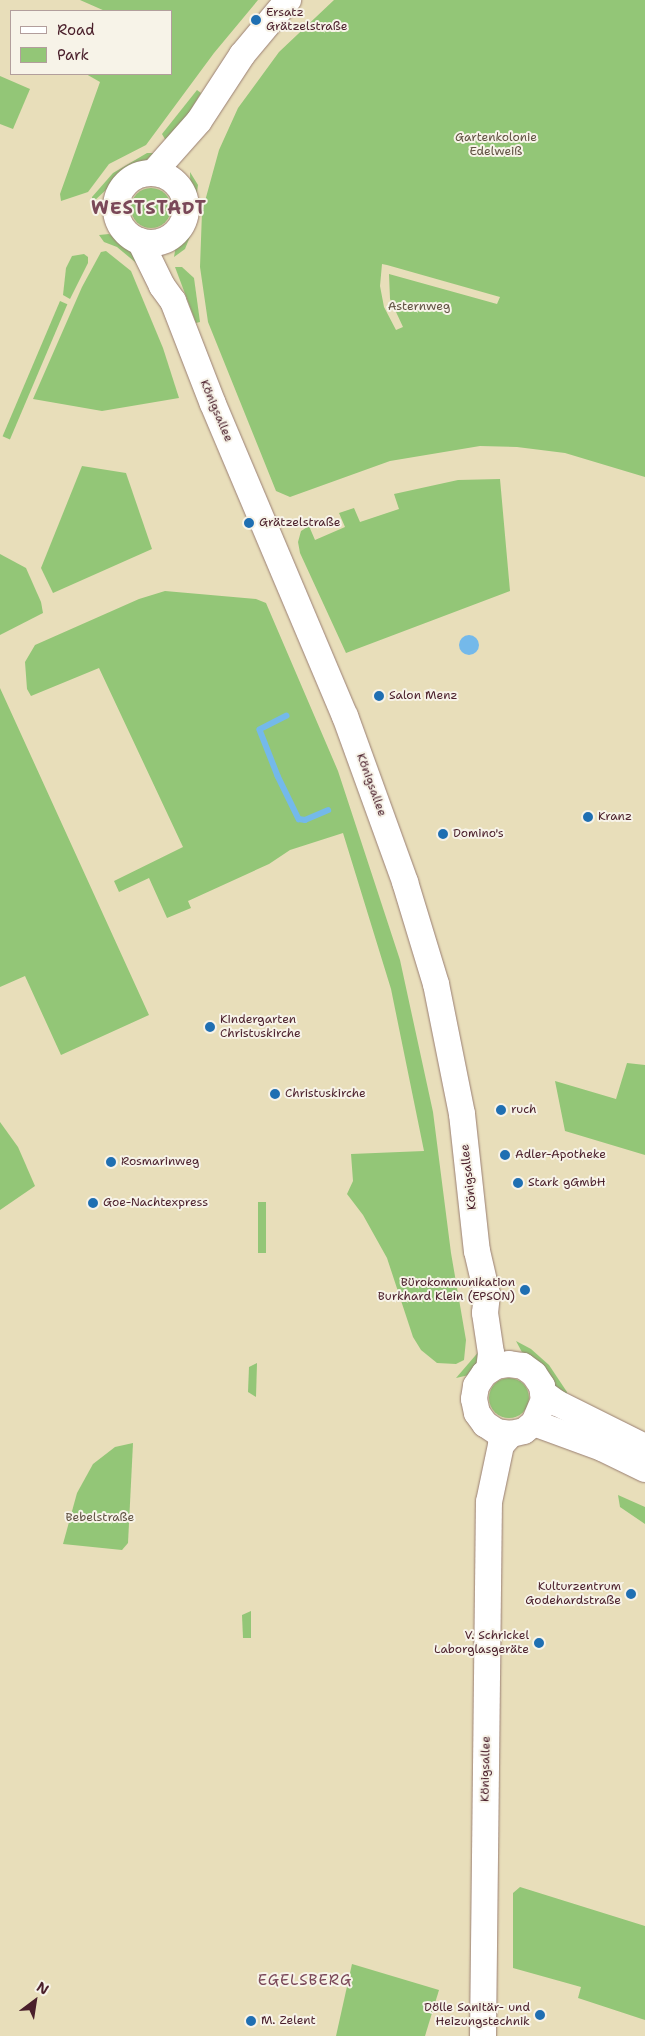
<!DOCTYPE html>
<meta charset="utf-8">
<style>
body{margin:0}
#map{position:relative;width:645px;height:2036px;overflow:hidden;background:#e8deba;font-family:"Shantell Sans",sans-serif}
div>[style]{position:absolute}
.green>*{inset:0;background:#93c677;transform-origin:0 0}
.round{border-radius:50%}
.water>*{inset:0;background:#74b9ea}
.stream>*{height:5.5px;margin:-2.75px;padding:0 2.75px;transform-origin:2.75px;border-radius:2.75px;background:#74b9ea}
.roads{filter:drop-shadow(0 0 1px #997e72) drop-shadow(0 0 1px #997e72)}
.secondary>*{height:26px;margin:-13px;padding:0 13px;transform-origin:13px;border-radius:13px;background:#fff}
.secondary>.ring{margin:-13px;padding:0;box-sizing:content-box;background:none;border:26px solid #fff;border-radius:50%}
.dots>*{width:14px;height:14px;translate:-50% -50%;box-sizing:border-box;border:2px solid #f7f3e8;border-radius:50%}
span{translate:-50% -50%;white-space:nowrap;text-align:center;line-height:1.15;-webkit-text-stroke:4px #f7f3e8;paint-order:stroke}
.poi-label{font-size:12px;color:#4a1f2b}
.left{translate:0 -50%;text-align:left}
.right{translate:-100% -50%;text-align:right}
.park-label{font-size:12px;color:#605142}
.street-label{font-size:12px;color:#4a1f2b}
.quarter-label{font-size:15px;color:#7a4858;letter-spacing:1px}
.district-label{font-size:18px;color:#7a4858;font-weight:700;letter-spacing:1px}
.legend{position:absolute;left:10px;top:10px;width:162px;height:65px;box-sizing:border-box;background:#f7f3e8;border:1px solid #b29e9c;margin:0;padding:6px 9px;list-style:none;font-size:15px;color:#4a1f2b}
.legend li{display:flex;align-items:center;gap:10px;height:25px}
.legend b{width:25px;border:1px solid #b29e9c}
.north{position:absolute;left:10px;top:1976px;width:50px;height:50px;-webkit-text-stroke:4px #f7f3e8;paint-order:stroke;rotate:31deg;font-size:14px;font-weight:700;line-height:20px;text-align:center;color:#4a1f2b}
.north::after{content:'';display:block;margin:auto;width:18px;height:22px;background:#4a1f2b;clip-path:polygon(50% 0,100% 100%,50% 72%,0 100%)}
</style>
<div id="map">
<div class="green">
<i style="clip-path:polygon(80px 0,258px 0,214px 53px,146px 145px,109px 164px,88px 192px,61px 201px,60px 194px,100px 82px,86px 74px,171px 74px,171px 11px,105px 11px)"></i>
<i style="clip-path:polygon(evenodd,334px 0,645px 0,645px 477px,565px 453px,517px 447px,480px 446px,390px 461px,290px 497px,276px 491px,208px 322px,200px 267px,202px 212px,219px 150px,238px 108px,279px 52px,334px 0,382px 264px,387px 265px,500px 297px,497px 304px,389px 274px,390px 299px,403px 327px,396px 330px,384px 307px,380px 286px,382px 264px)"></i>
<i style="clip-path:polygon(0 76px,30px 89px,13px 129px,0 124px)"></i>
<i style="clip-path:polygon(197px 90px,201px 93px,169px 146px,162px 134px)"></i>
<i style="clip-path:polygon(147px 153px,157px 153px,152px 163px,126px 171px,92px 203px,92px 197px,113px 173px)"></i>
<i style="clip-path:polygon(190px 172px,198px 185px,191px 234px,185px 249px,174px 257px,176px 245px,191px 214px)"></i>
<i class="round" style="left:131px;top:188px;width:40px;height:40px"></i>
<i style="clip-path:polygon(109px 234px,133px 249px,141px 267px,117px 247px,104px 242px,99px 235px)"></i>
<i style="clip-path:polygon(106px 251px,131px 271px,163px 348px,179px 398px,102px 411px,33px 399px,82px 287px,101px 252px)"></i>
<i style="clip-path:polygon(84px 254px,88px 257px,88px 263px,70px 299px,63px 295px,66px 268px,72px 256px)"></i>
<i style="clip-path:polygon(175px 267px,182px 267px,194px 278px,200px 322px,196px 323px)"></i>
<i style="left:60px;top:301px;width:8px;height:147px;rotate:23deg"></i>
<i style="clip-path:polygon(82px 466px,126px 473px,152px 549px,53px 593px,41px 568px)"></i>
<i style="clip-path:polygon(500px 479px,510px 591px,346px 653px,300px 553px,298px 542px,301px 531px,309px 526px,315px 540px,345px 527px,339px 513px,354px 508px,360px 522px,399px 509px,394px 494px,458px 480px)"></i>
<i style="clip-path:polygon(0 554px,26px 568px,41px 602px,43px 613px,0 635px)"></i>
<i style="clip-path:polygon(165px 591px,256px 599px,266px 603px,338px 771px,400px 960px,433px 1112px,451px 1253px,466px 1340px,464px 1360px,456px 1364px,437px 1363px,421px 1350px,413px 1337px,387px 1258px,363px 1215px,347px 1194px,353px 1181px,351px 1154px,424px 1151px,391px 989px,343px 833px,290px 850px,269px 864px,188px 901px,191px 908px,167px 918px,149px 878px,119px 892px,114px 881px,183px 847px,99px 668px,31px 696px,27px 689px,25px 662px,35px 645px,139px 599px)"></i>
<i style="clip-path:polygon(0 688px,149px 1015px,61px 1055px,25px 976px,0 987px)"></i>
<i style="clip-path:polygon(627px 1063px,645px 1065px,645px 1155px,565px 1131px,555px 1081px,616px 1099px)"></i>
<i style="clip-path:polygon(0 1122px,18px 1147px,35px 1186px,0 1210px)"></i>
<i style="left:258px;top:1202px;width:8px;height:51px"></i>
<i style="clip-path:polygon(516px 1341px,531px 1349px,549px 1365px,567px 1392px,567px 1401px,524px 1356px)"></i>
<i style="clip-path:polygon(481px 1349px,485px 1353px,469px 1375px,456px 1378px)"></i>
<i style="clip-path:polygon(257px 1363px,256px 1397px,248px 1392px,249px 1367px)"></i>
<i class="round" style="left:489px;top:1378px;width:40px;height:40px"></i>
<i style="clip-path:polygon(133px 1443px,128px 1543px,122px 1550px,63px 1544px,77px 1493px,93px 1464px,115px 1447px)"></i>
<i style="clip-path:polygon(618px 1495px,645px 1507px,645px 1524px,620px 1507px)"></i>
<i style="clip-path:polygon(251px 1611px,251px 1638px,243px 1638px,242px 1615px)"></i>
<i style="clip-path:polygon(520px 1887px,645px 1926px,645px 2020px,578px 1998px,581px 1987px,513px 1968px,513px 1893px)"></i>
<i style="clip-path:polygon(352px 1964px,439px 1990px,425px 2036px,336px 2036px)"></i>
</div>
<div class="water">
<i class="round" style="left:459px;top:635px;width:20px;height:20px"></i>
</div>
<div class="stream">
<i style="left:287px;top:716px;width:30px;rotate:153deg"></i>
<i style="left:260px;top:730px;width:49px;rotate:68.6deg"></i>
<i style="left:278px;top:776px;width:48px;rotate:64deg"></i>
<i style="left:299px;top:819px;width:6px;rotate:9deg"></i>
<i style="left:305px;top:820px;width:25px;rotate:-23deg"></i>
</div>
<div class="roads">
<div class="secondary">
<i style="left:153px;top:173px;width:69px;rotate:-48.5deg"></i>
<i style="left:199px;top:121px;width:79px;rotate:-56.9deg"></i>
<i style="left:242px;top:55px;width:72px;rotate:-50.1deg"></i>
<i class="ring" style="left:116px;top:173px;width:44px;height:44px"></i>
<i style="left:140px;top:241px;width:50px;rotate:63.9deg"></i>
<i style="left:162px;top:286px;width:19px;rotate:54deg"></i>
<i style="left:173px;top:301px;width:110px;rotate:68.8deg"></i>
<i style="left:213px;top:404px;width:339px;rotate:67.1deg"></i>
<i style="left:345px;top:716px;width:177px;rotate:70.1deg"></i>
<i style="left:405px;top:882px;width:107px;rotate:73.1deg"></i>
<i style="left:436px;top:984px;width:133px;rotate:78.7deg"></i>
<i style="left:462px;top:1114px;width:138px;rotate:83.8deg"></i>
<i style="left:477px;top:1251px;width:44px;rotate:76.9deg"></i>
<i style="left:487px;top:1294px;width:19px;rotate:96deg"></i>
<i style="left:485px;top:1313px;width:40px;rotate:81.5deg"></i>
<i style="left:491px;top:1353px;width:17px;rotate:97deg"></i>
<i style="left:543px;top:1393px;width:17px;rotate:36deg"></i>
<i style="left:557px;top:1403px;width:98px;rotate:26.6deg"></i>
<i style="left:534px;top:1423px;width:72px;rotate:20.2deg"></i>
<i style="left:602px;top:1448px;width:48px;rotate:26deg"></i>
<i style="left:483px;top:2036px;width:534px;rotate:-89.36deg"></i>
<i style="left:489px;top:1502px;width:58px;rotate:-78.1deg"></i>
<i style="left:501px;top:1445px;width:15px;rotate:-48deg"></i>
<i style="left:511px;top:1434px;width:13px;rotate:-13deg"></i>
<i style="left:524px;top:1431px;width:13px;rotate:-39deg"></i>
<i style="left:534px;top:1423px;width:26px;rotate:-67deg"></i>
<i style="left:544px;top:1399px;width:13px;rotate:-99deg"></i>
<i style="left:542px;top:1386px;width:14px;rotate:-124deg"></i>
<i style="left:534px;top:1374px;width:14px;rotate:-144deg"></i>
<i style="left:523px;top:1366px;width:14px;rotate:-172deg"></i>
<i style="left:509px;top:1364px;width:13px;rotate:171deg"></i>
<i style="left:496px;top:1366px;width:14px;rotate:146deg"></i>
<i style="left:484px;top:1374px;width:14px;rotate:124deg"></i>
<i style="left:476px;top:1386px;width:13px;rotate:99deg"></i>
<i style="left:474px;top:1399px;width:14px;rotate:78deg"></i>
<i style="left:477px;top:1413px;width:14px;rotate:54deg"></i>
<i style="left:485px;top:1424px;width:14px;rotate:34deg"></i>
<i style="left:497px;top:1432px;width:14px;rotate:8deg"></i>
</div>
</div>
<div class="dots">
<i style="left:256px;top:20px;background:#1f6fb2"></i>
<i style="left:249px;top:523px;background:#1f6fb2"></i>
<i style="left:379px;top:696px;background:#1f6fb2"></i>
<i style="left:588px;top:817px;background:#1f6fb2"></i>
<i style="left:443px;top:834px;background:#1f6fb2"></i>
<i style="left:210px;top:1027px;background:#1f6fb2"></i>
<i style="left:275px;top:1094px;background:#1f6fb2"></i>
<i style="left:501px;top:1110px;background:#1f6fb2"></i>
<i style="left:505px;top:1155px;background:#1f6fb2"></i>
<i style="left:111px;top:1162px;background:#1f6fb2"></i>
<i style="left:518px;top:1183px;background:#1f6fb2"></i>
<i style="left:93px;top:1203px;background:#1f6fb2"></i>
<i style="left:525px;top:1290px;background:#1f6fb2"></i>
<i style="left:631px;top:1594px;background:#1f6fb2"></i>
<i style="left:539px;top:1643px;background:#1f6fb2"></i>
<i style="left:540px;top:2015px;background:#1f6fb2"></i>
<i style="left:251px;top:2021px;background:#1f6fb2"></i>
</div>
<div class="poi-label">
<span class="left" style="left:266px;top:20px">Ersatz<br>Grätzelstraße</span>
<span class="left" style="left:259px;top:523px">Grätzelstraße</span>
<span class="left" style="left:389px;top:696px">Salon Menz</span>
<span class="left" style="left:598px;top:817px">Kranz</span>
<span class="left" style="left:453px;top:834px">Domino's</span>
<span class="left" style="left:220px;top:1027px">Kindergarten<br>Christuskirche</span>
<span class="left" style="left:285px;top:1094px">Christuskirche</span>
<span class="left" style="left:511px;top:1110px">ruch</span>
<span class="left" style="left:515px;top:1155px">Adler-Apotheke</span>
<span class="left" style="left:121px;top:1162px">Rosmarinweg</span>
<span class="left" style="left:528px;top:1183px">Stark gGmbH</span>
<span class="left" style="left:103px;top:1203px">Goe-Nachtexpress</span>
<span class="right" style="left:515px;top:1290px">Bürokommunikation<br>Burkhard Klein (EPSON)</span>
<span class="right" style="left:621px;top:1594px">Kulturzentrum<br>Godehardstraße</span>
<span class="right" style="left:529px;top:1643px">V. Schrickel<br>Laborglasgeräte</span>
<span class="right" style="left:530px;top:2015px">Dölle Sanitär- und<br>Heizungstechnik</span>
<span class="left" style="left:261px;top:2021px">M. Zelent</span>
</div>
<div class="park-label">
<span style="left:496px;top:145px">Gartenkolonie<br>Edelweiß</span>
<span style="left:419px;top:307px">Asternweg</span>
<span style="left:100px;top:1518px">Bebelstraße</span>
</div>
<div class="street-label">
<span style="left:216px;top:411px;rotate:67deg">Königsallee</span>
<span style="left:371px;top:785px;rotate:70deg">Königsallee</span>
<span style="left:469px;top:1177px;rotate:-97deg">Königsallee</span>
<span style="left:486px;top:1769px;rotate:-89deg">Königsallee</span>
</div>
<div class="quarter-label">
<span style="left:305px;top:1981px">EGELSBERG</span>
</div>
<div class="district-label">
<span style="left:149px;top:208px">WESTSTADT</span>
</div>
<ul class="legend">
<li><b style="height:6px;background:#fff"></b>Road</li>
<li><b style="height:14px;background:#93c677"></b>Park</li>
</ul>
<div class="north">N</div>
</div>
